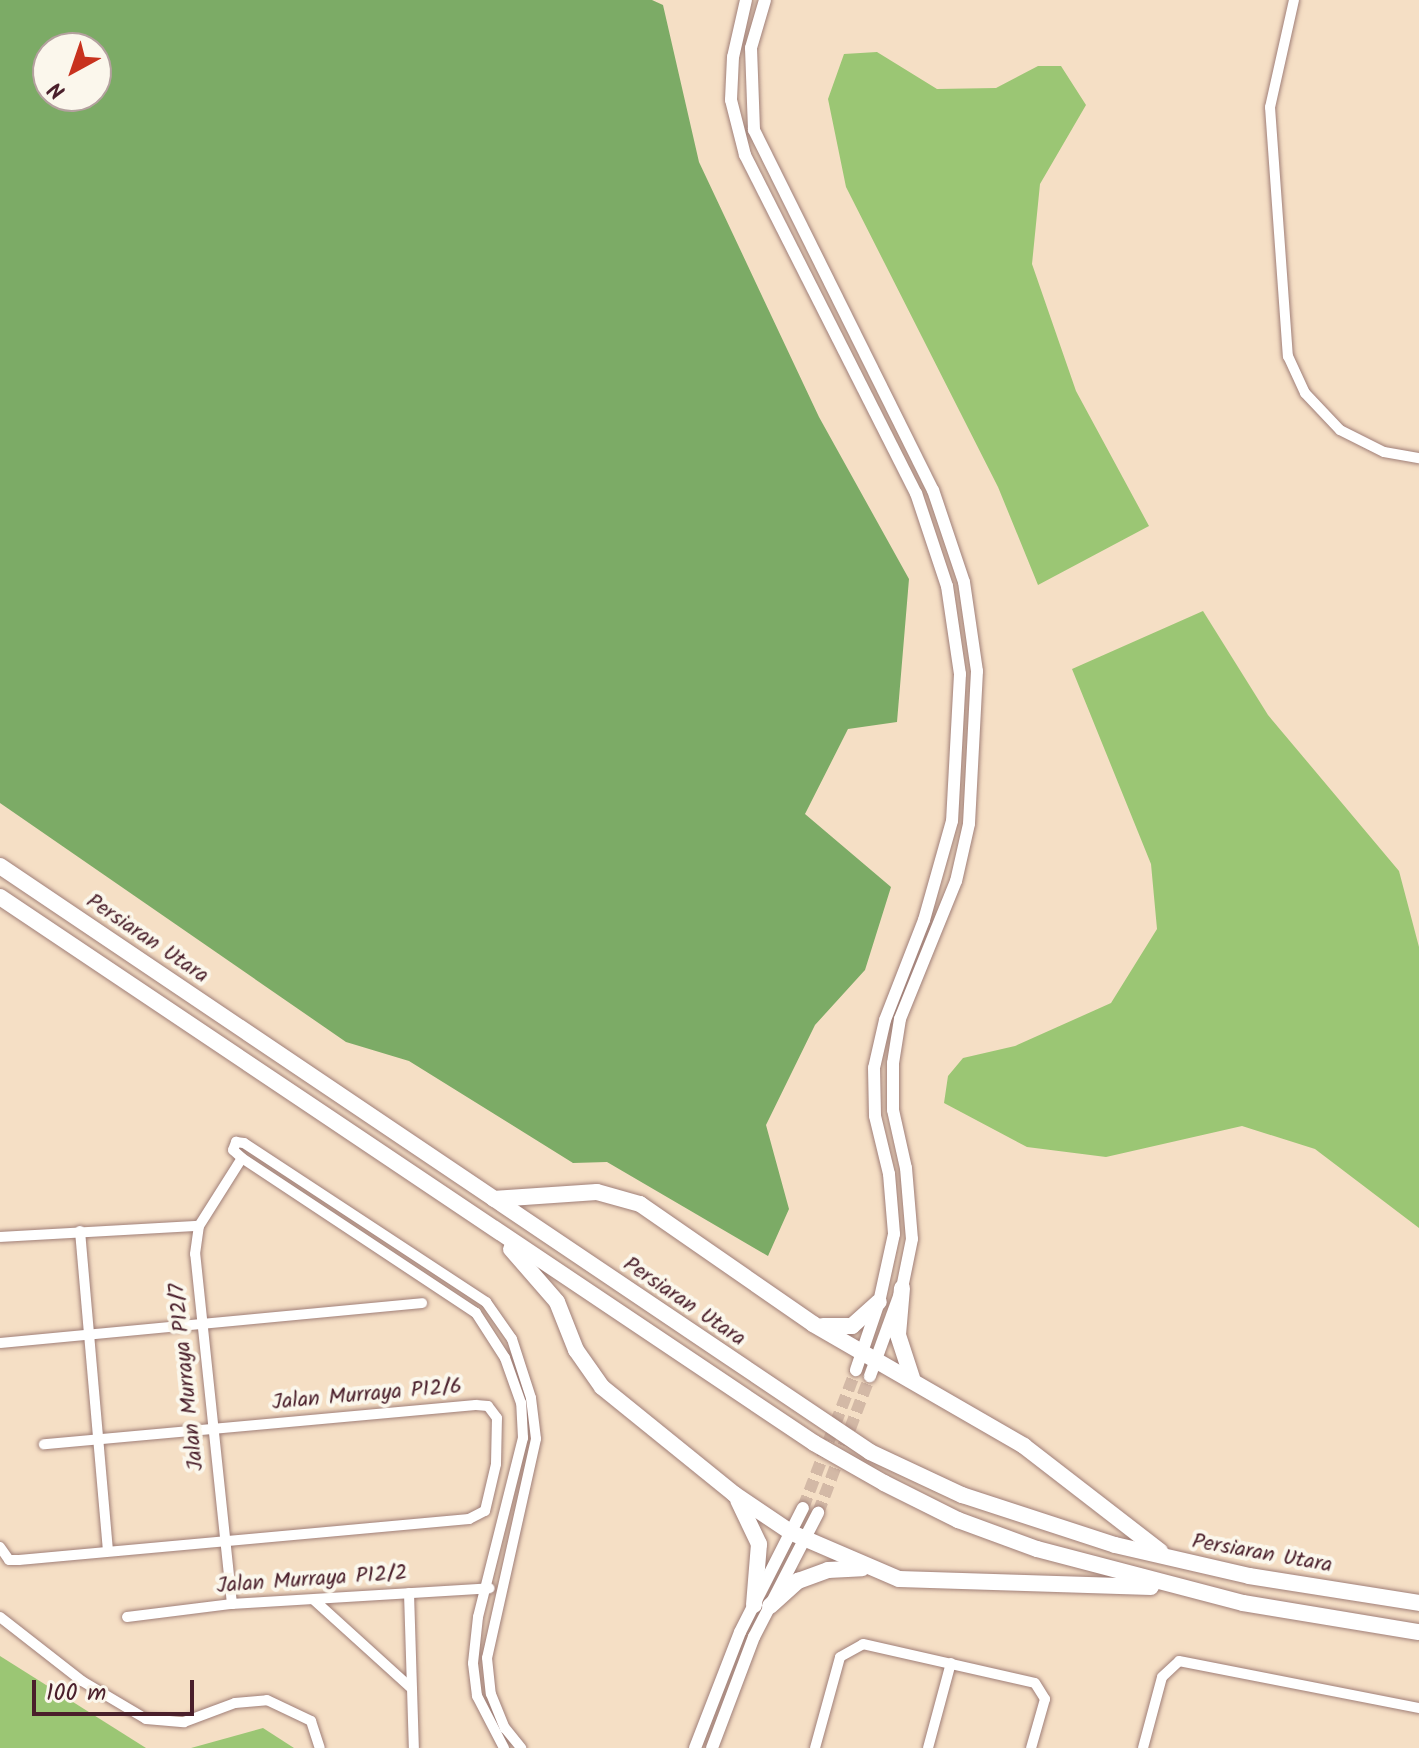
<!DOCTYPE html>
<style>
body{margin:0}
#map{position:relative;width:1419px;height:1748px;overflow:hidden;background:#f5dfc5;font-family:Kalam,sans-serif}
div>[style]{position:absolute}
.green>*{inset:0;background:#9bc674}
.forest>*{inset:0;background:#7cab66}
.tertiary-tunnel>*{height:12px;margin-top:-6px;transform-origin:0;background:repeating-linear-gradient(90deg,#d3b9a6 0 12px,transparent 0 18px)}
.roads{filter:drop-shadow(0 0 2px #a07f78) drop-shadow(0 0 2px #a07f78)}
.minor>*{height:10px;margin:-5px;padding:0 5px;transform-origin:5px;border-radius:5px;background:#fff}
.tertiary>*{height:12px;margin:-6px;padding:0 6px;transform-origin:6px;border-radius:6px;background:#fff}
.primary>*{height:16px;margin:-8px;padding:0 8px;transform-origin:8px;border-radius:8px;background:#fff}
span{translate:-50% -50%;white-space:nowrap;text-align:center;line-height:1.15;-webkit-text-stroke:8px #fbf7ec;paint-order:stroke}
.street-label{font-size:22px;color:#4a1f2b}
.north{position:absolute;left:32px;top:32px;width:80px;height:80px;box-sizing:border-box;background:#fbf7ec;border:2px solid #b4a19f;border-radius:50%;rotate:220deg;font-size:22px;font-weight:700;line-height:32px;text-align:center;color:#4a1f2b}
.north::after{content:'';display:block;margin:auto;width:28px;height:36px;background:#c8321e;clip-path:polygon(50% 0,100% 100%,50% 72%,0 100%)}
.scale{position:absolute;left:32px;top:1680px;width:162px;height:36px;box-sizing:border-box;border:4px solid #4a1f2b;border-top:0;padding-left:10px;font-size:24px;line-height:28px;white-space:nowrap;color:#4a1f2b;-webkit-text-stroke:6px #fbf7ec;paint-order:stroke}
</style>
<div id="map">
<div class="green">
<i style="clip-path:polygon(877px 52px,937px 89px,996px 88px,1038px 66px,1061px 66px,1086px 105px,1040px 184px,1032px 264px,1076px 391px,1149px 526px,1038px 585px,998px 487px,846px 187px,828px 99px,844px 54px)"></i>
<i style="clip-path:polygon(1203px 611px,1268px 715px,1399px 871px,1419px 947px,1419px 1228px,1315px 1149px,1242px 1126px,1106px 1157px,1027px 1147px,944px 1103px,948px 1076px,963px 1058px,1015px 1046px,1111px 1003px,1157px 929px,1151px 864px,1072px 669px)"></i>
<i style="clip-path:polygon(0 1656px,146px 1748px,0 1748px)"></i>
<i style="clip-path:polygon(263px 1728px,294px 1748px,191px 1748px)"></i>
</div>
<div class="forest">
<i style="clip-path:polygon(evenodd,0 0,652px 0,663px 5px,699px 162px,819px 417px,909px 579px,897px 722px,848px 729px,805px 814px,891px 887px,865px 970px,815px 1025px,766px 1125px,789px 1209px,768px 1256px,607px 1162px,573px 1163px,409px 1061px,346px 1042px,0 803px,0 0,48px 48px,96px 48px,96px 96px,48px 96px,48px 48px)"></i>
</div>
<div class="tertiary-tunnel">
<i style="left:803px;top:1508px;width:148px;rotate:-69deg"></i>
<i style="left:818px;top:1513px;width:147px;rotate:-69.2deg"></i>
</div>
<div class="roads">
<div class="minor">
<i style="left:1294px;top:0;width:110px;rotate:102.6deg"></i>
<i style="left:1270px;top:107px;width:250px;rotate:85.9deg"></i>
<i style="left:1288px;top:356px;width:41px;rotate:65.3deg"></i>
<i style="left:1305px;top:393px;width:51px;rotate:46.6deg"></i>
<i style="left:1340px;top:430px;width:49px;rotate:26.6deg"></i>
<i style="left:1384px;top:452px;width:36px;rotate:10deg"></i>
<i style="left:80px;top:1231px;width:321px;rotate:85deg"></i>
<i style="left:0;top:1237px;width:199px;rotate:-3.2deg"></i>
<i style="left:0;top:1343px;width:424px;rotate:-5.4deg"></i>
<i style="left:0;top:1547px;width:16px;rotate:55deg"></i>
<i style="left:9px;top:1560px;width:10px"></i>
<i style="left:19px;top:1560px;width:452px;rotate:-5.2deg"></i>
<i style="left:469px;top:1519px;width:18px;rotate:-27deg"></i>
<i style="left:485px;top:1511px;width:48px;rotate:-76.8deg"></i>
<i style="left:496px;top:1464px;width:46px;rotate:-88.8deg"></i>
<i style="left:497px;top:1418px;width:15px;rotate:-127deg"></i>
<i style="left:488px;top:1406px;width:12px;rotate:-175deg"></i>
<i style="left:476px;top:1405px;width:434px;rotate:174.8deg"></i>
<i style="left:409px;top:1593px;width:155px;rotate:88.2deg"></i>
<i style="left:314px;top:1600px;width:132px;rotate:42.2deg"></i>
<i style="left:232px;top:1604px;width:352px;rotate:-96deg"></i>
<i style="left:195px;top:1254px;width:28px;rotate:-82deg"></i>
<i style="left:199px;top:1226px;width:80px;rotate:-57.7deg"></i>
<i style="left:0;top:1617px;width:104px;rotate:38deg"></i>
<i style="left:82px;top:1681px;width:74px;rotate:30.7deg"></i>
<i style="left:146px;top:1719px;width:38px;rotate:5deg"></i>
<i style="left:184px;top:1722px;width:54px;rotate:-20.4deg"></i>
<i style="left:235px;top:1703px;width:32px;rotate:-5deg"></i>
<i style="left:267px;top:1700px;width:49px;rotate:25.5deg"></i>
<i style="left:311px;top:1721px;width:28px;rotate:72deg"></i>
<i style="left:127px;top:1617px;width:106px;rotate:-7.1deg"></i>
<i style="left:232px;top:1604px;width:258px;rotate:-3.5deg"></i>
<i style="left:504px;top:1748px;width:59px;rotate:-117.4deg"></i>
<i style="left:477px;top:1696px;width:33px;rotate:-97deg"></i>
<i style="left:473px;top:1663px;width:46px;rotate:-83.8deg"></i>
<i style="left:478px;top:1617px;width:185px;rotate:-75.9deg"></i>
<i style="left:523px;top:1438px;width:35px;rotate:-93deg"></i>
<i style="left:521px;top:1403px;width:48px;rotate:-109.6deg"></i>
<i style="left:505px;top:1358px;width:54px;rotate:-122.8deg"></i>
<i style="left:476px;top:1313px;width:281px;rotate:-146.5deg"></i>
<i style="left:242px;top:1158px;width:12px;rotate:-138deg"></i>
<i style="left:233px;top:1150px;width:9px;rotate:-69deg"></i>
<i style="left:236px;top:1142px;width:8px;rotate:7deg"></i>
<i style="left:244px;top:1143px;width:290px;rotate:33.3deg"></i>
<i style="left:486px;top:1302px;width:45px;rotate:54.9deg"></i>
<i style="left:512px;top:1339px;width:62px;rotate:72.1deg"></i>
<i style="left:531px;top:1398px;width:41px;rotate:83deg"></i>
<i style="left:536px;top:1439px;width:224px;rotate:102.6deg"></i>
<i style="left:487px;top:1658px;width:36px;rotate:84deg"></i>
<i style="left:491px;top:1694px;width:37px;rotate:68deg"></i>
<i style="left:505px;top:1728px;width:26px;rotate:51deg"></i>
<i style="left:815px;top:1748px;width:94px;rotate:-74.6deg"></i>
<i style="left:840px;top:1657px;width:26px;rotate:-29deg"></i>
<i style="left:863px;top:1644px;width:176px;rotate:12.8deg"></i>
<i style="left:1035px;top:1683px;width:19px;rotate:58deg"></i>
<i style="left:1045px;top:1699px;width:51px;rotate:105.9deg"></i>
<i style="left:928px;top:1748px;width:88px;rotate:-74.9deg"></i>
<i style="left:1143px;top:1748px;width:73px;rotate:-75deg"></i>
<i style="left:1162px;top:1677px;width:23px;rotate:-43deg"></i>
<i style="left:1179px;top:1661px;width:245px;rotate:11.1deg"></i>
</div>
<div class="tertiary">
<i style="left:746px;top:0;width:58px;rotate:102.8deg"></i>
<i style="left:733px;top:57px;width:43px;rotate:92.7deg"></i>
<i style="left:731px;top:100px;width:57px;rotate:75.7deg"></i>
<i style="left:745px;top:155px;width:379px;rotate:63.2deg"></i>
<i style="left:916px;top:493px;width:98px;rotate:71.6deg"></i>
<i style="left:947px;top:586px;width:89px;rotate:81.6deg"></i>
<i style="left:960px;top:674px;width:147px;rotate:93.1deg"></i>
<i style="left:952px;top:821px;width:103px;rotate:105.8deg"></i>
<i style="left:924px;top:920px;width:107px;rotate:111.3deg"></i>
<i style="left:885px;top:1020px;width:49px;rotate:102.9deg"></i>
<i style="left:874px;top:1068px;width:48px;rotate:88.8deg"></i>
<i style="left:875px;top:1116px;width:60px;rotate:76.4deg"></i>
<i style="left:889px;top:1174px;width:60px;rotate:85.2deg"></i>
<i style="left:894px;top:1234px;width:70px;rotate:102.4deg"></i>
<i style="left:879px;top:1302px;width:72px;rotate:108.7deg"></i>
<i style="left:765px;top:0;width:50px;rotate:106.3deg"></i>
<i style="left:751px;top:48px;width:82px;rotate:87.9deg"></i>
<i style="left:754px;top:130px;width:402px;rotate:63.6deg"></i>
<i style="left:933px;top:490px;width:97px;rotate:71.4deg"></i>
<i style="left:964px;top:582px;width:90px;rotate:81.7deg"></i>
<i style="left:977px;top:671px;width:153px;rotate:93deg"></i>
<i style="left:969px;top:824px;width:58px;rotate:102.8deg"></i>
<i style="left:956px;top:881px;width:149px;rotate:112.1deg"></i>
<i style="left:900px;top:1019px;width:45px;rotate:99deg"></i>
<i style="left:893px;top:1063px;width:47px;rotate:90deg"></i>
<i style="left:893px;top:1110px;width:59px;rotate:77.4deg"></i>
<i style="left:906px;top:1168px;width:71px;rotate:85.2deg"></i>
<i style="left:912px;top:1239px;width:50px;rotate:101.5deg"></i>
<i style="left:902px;top:1288px;width:94px;rotate:110deg"></i>
<i style="left:695px;top:1748px;width:124px;rotate:-68.8deg"></i>
<i style="left:740px;top:1632px;width:139px;rotate:-63.1deg"></i>
<i style="left:712px;top:1748px;width:119px;rotate:-69.3deg"></i>
<i style="left:754px;top:1637px;width:140px;rotate:-62.7deg"></i>
</div>
<div class="primary">
<i style="left:0;top:866px;width:1049px;rotate:33.96deg"></i>
<i style="left:870px;top:1452px;width:102px;rotate:25.1deg"></i>
<i style="left:962px;top:1495px;width:161px;rotate:18.1deg"></i>
<i style="left:1115px;top:1545px;width:138px;rotate:13deg"></i>
<i style="left:1249px;top:1576px;width:172px;rotate:9deg"></i>
<i style="left:0;top:897px;width:980px;rotate:33.85deg"></i>
<i style="left:814px;top:1443px;width:81px;rotate:29.7deg"></i>
<i style="left:884px;top:1483px;width:83px;rotate:26.6deg"></i>
<i style="left:958px;top:1520px;width:84px;rotate:20.2deg"></i>
<i style="left:1037px;top:1549px;width:213px;rotate:14.7deg"></i>
<i style="left:1243px;top:1603px;width:178px;rotate:9.4deg"></i>
<i style="left:494px;top:1199px;width:103px;rotate:-3.9deg"></i>
<i style="left:597px;top:1192px;width:45px;rotate:15.6deg"></i>
<i style="left:640px;top:1204px;width:211px;rotate:34.7deg"></i>
<i style="left:813px;top:1324px;width:244px;rotate:30deg"></i>
<i style="left:1024px;top:1446px;width:172px;rotate:37.7deg"></i>
<i style="left:511px;top:1249px;width:70px;rotate:49deg"></i>
<i style="left:557px;top:1302px;width:52px;rotate:68.4deg"></i>
<i style="left:576px;top:1350px;width:45px;rotate:54.9deg"></i>
<i style="left:602px;top:1387px;width:170px;rotate:39deg"></i>
<i style="left:734px;top:1494px;width:70px;rotate:33.9deg"></i>
<i style="left:792px;top:1533px;width:116px;rotate:23.3deg"></i>
<i style="left:899px;top:1579px;width:252px;rotate:1.8deg"></i>
<i style="left:902px;top:1288px;width:47px;rotate:94.9deg"></i>
<i style="left:898px;top:1335px;width:48px;rotate:71.9deg"></i>
<i style="left:823px;top:1326px;width:29px"></i>
<i style="left:852px;top:1326px;width:36px;rotate:-42deg"></i>
<i style="left:738px;top:1500px;width:49px;rotate:64.5deg"></i>
<i style="left:759px;top:1544px;width:61px;rotate:94.7deg"></i>
<i style="left:770px;top:1606px;width:38px;rotate:-42deg"></i>
<i style="left:798px;top:1581px;width:32px;rotate:-20deg"></i>
<i style="left:828px;top:1570px;width:34px;rotate:-3deg"></i>
</div>
</div>
<div class="street-label">
<span style="left:147px;top:939px;rotate:34deg">Persiaran Utara</span>
<span style="left:684px;top:1302px;rotate:34deg">Persiaran Utara</span>
<span style="left:187px;top:1377px;rotate:-96deg">Jalan Murraya P12/7</span>
<span style="left:367px;top:1395px;rotate:-5deg">Jalan Murraya P12/6</span>
<span style="left:1262px;top:1554px;rotate:10deg">Persiaran Utara</span>
<span style="left:312px;top:1580px;rotate:-4deg">Jalan Murraya P12/2</span>
</div>
<div class="north">N</div>
<div class="scale">100 m</div>
</div>
